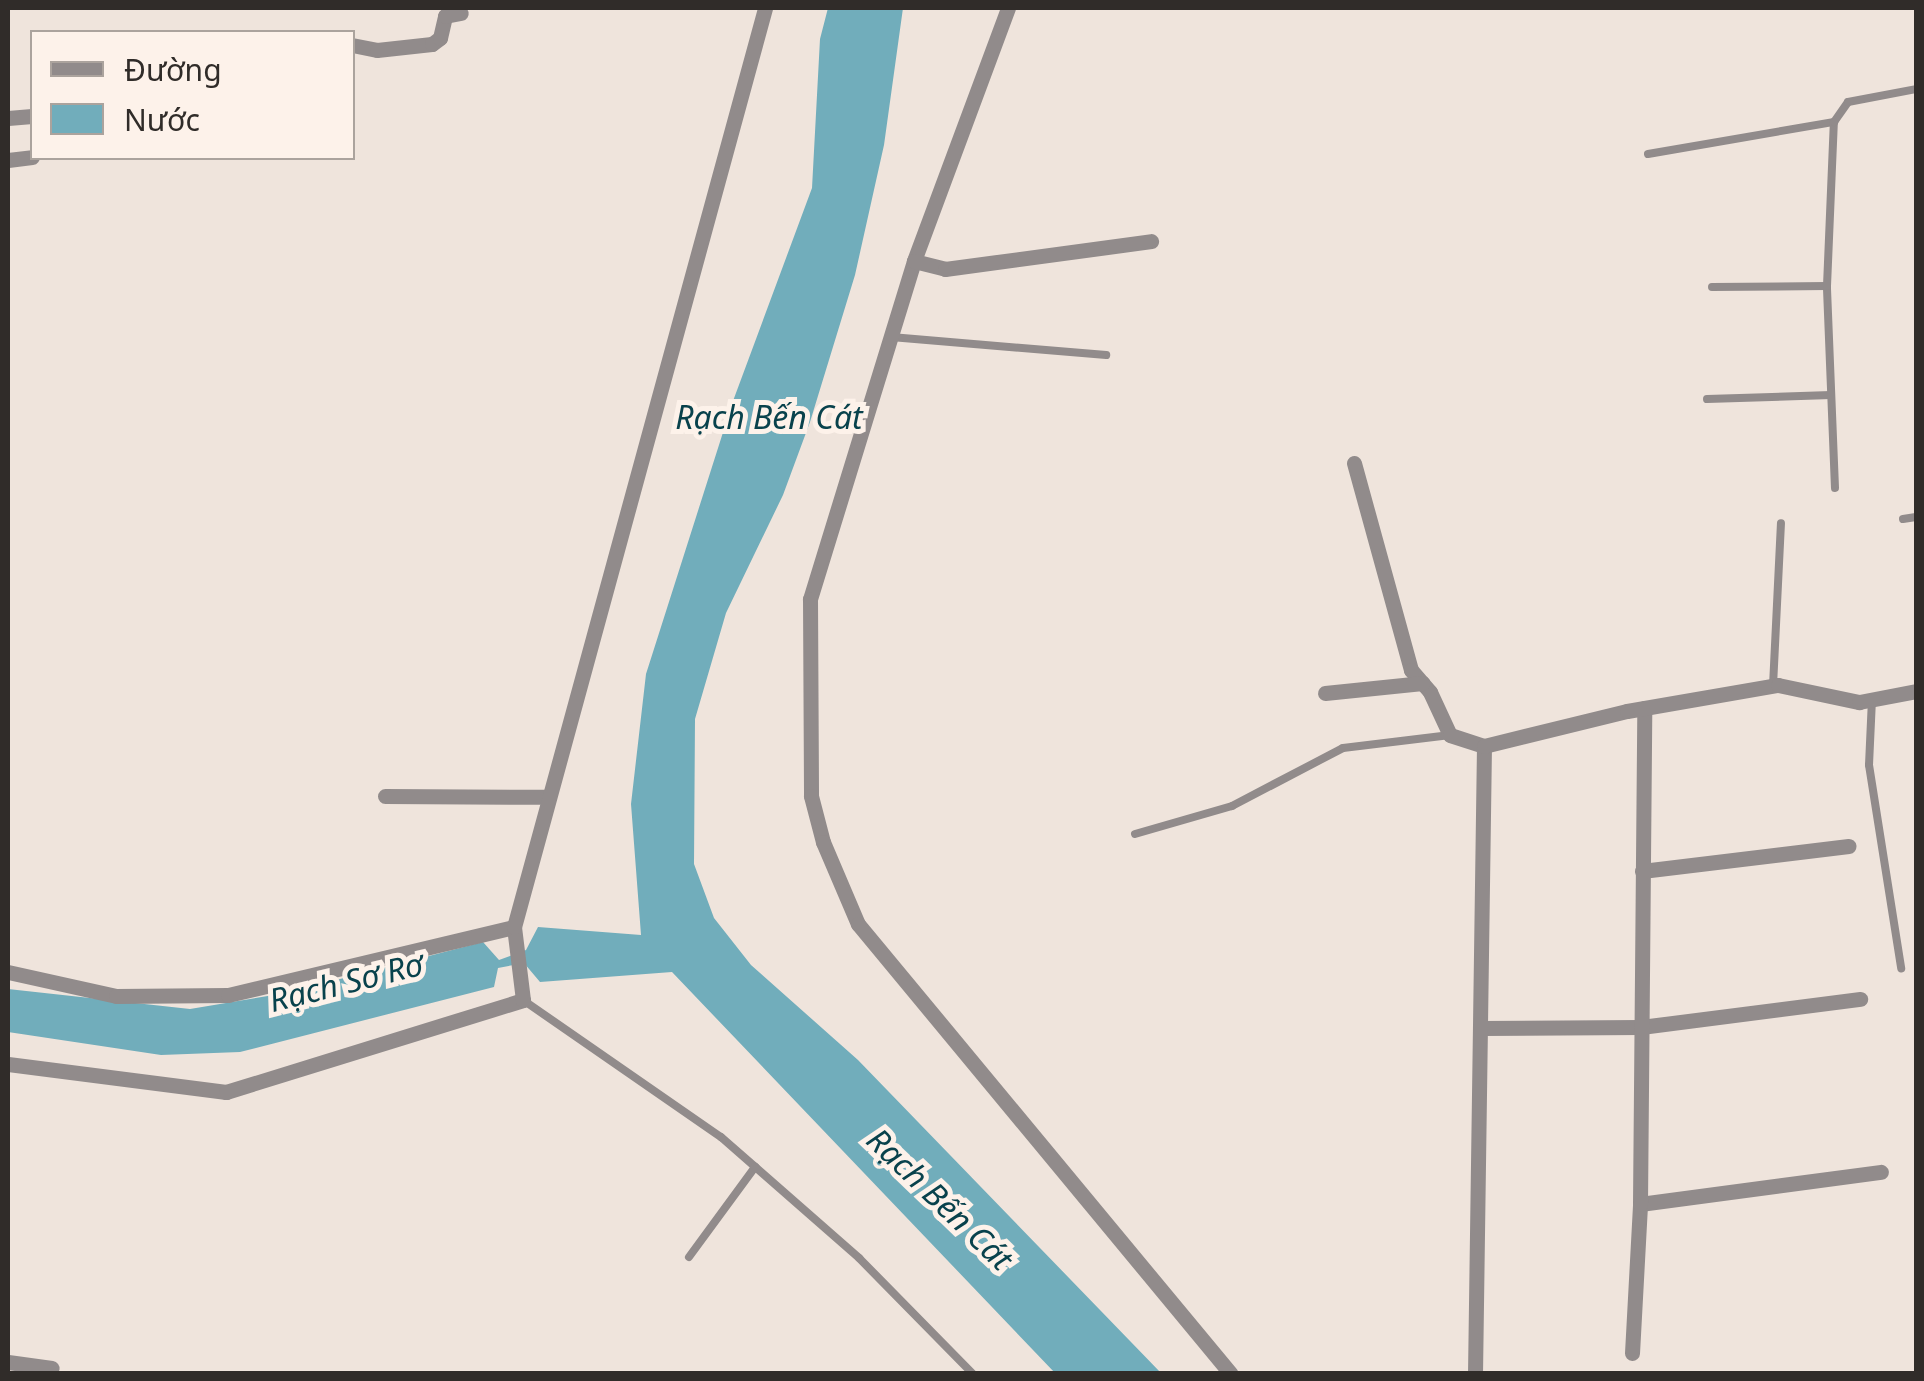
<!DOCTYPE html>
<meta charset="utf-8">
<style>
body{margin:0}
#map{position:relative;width:1924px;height:1381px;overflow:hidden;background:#efe4dc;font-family:"Noto Sans",sans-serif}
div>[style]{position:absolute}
.water>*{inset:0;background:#71adbb}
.service>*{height:8px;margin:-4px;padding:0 4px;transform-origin:4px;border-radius:4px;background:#918b8b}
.minor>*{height:15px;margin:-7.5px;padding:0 7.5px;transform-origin:7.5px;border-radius:7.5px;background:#918b8b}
span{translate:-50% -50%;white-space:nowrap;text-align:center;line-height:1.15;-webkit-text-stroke:10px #fdf2ea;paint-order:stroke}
.water-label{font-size:32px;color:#09424c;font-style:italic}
.frame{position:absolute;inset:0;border:10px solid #302c29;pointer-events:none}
.legend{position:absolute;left:30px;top:30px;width:325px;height:130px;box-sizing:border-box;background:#fdf2ea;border:2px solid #aba39d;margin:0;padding:12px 18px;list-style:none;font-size:30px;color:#302c29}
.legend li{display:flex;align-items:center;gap:20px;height:50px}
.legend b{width:50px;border:2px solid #aba39d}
</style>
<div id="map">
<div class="water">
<i style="clip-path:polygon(828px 8px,903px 8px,884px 145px,855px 275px,810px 422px,783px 495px,726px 613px,695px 719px,694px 864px,714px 918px,751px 965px,858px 1060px,1161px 1373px,1055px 1373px,672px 972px,540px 982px,524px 963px,498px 968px,494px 987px,240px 1052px,161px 1055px,8px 1032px,8px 989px,190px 1009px,286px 993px,483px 942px,499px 960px,526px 950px,538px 927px,641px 935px,631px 804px,646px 674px,733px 401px,812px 188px,820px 39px)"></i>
</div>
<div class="service">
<i style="left:1648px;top:154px;width:189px;rotate:-9.8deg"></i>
<i style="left:1712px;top:287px;width:115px;rotate:-0.5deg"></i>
<i style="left:891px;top:337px;width:216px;rotate:4.8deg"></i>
<i style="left:1707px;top:399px;width:124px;rotate:-1.8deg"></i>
<i style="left:1835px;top:488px;width:202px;rotate:-92.3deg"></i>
<i style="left:1827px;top:286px;width:164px;rotate:-87.6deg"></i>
<i style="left:1834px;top:122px;width:24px;rotate:-55deg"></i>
<i style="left:1848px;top:102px;width:69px;rotate:-10.8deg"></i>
<i style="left:1903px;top:519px;width:13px;rotate:-9deg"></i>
<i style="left:1773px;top:686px;width:163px;rotate:-87.2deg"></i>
<i style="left:1872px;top:699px;width:66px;rotate:92.6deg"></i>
<i style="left:1869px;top:765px;width:206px;rotate:81deg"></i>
<i style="left:1135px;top:834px;width:101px;rotate:-16.1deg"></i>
<i style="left:1232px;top:806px;width:125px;rotate:-27.6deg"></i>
<i style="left:1343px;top:748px;width:108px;rotate:-6.9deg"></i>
<i style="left:523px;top:1000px;width:241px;rotate:34.7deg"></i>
<i style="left:721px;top:1137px;width:184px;rotate:41.2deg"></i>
<i style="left:859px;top:1258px;width:163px;rotate:45.5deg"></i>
<i style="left:689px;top:1257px;width:112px;rotate:-53.7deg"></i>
</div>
<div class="minor">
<i style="left:1008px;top:8px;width:270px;rotate:110.4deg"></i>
<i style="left:914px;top:261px;width:354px;rotate:107.1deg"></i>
<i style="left:810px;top:599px;width:197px;rotate:89.7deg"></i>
<i style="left:811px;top:796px;width:48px;rotate:75.4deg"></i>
<i style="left:823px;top:842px;width:89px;rotate:66.9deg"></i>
<i style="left:858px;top:924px;width:584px;rotate:50.35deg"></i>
<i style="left:352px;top:45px;width:25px;rotate:11deg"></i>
<i style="left:377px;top:50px;width:55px;rotate:-6.2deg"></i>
<i style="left:432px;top:44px;width:10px;rotate:-37deg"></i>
<i style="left:440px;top:38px;width:23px;rotate:-77deg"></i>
<i style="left:445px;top:16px;width:16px;rotate:-11deg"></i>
<i style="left:8px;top:118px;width:24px;rotate:-5deg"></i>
<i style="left:8px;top:160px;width:24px;rotate:-7deg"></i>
<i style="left:914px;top:261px;width:32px;rotate:14deg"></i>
<i style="left:945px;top:269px;width:208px;rotate:-7.7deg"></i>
<i style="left:1354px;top:463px;width:215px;rotate:74.6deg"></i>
<i style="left:1411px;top:670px;width:29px;rotate:49deg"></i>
<i style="left:1430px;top:692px;width:47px;rotate:65.1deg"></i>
<i style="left:1450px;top:735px;width:36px;rotate:18deg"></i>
<i style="left:1325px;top:693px;width:98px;rotate:-5.9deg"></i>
<i style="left:385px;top:796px;width:164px;rotate:0.3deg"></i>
<i style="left:1642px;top:871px;width:208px;rotate:-6.9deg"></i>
<i style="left:8px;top:972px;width:111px;rotate:12.5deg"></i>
<i style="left:116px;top:996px;width:112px;rotate:-0.5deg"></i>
<i style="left:228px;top:995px;width:294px;rotate:-13.4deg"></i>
<i style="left:1482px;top:1028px;width:159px;rotate:-0.4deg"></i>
<i style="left:1641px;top:1027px;width:221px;rotate:-7.3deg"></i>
<i style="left:8px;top:1064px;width:220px;rotate:7.3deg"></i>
<i style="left:226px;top:1092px;width:311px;rotate:-17.2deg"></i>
<i style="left:523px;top:1000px;width:74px;rotate:-97deg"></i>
<i style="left:514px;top:927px;width:953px;rotate:-74.72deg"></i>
<i style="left:1640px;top:1204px;width:243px;rotate:-7.6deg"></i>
<i style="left:1632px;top:1353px;width:149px;rotate:-86.9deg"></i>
<i style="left:1640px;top:1204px;width:496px;rotate:-89.5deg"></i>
<i style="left:8px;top:1362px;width:44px;rotate:7.8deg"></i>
<i style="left:1475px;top:1374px;width:628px;rotate:-89.18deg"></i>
<i style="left:1484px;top:746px;width:147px;rotate:-13.8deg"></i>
<i style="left:1627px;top:711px;width:153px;rotate:-9.8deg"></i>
<i style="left:1778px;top:685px;width:83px;rotate:11.9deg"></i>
<i style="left:1859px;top:702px;width:58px;rotate:-10.9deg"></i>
</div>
<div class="water-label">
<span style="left:769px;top:417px">Rạch Bến Cát</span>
<span style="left:346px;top:982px;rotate:-14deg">Rạch Sơ Rơ</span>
<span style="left:940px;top:1199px;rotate:44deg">Rạch Bến Cát</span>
</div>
<div class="frame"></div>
<ul class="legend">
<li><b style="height:12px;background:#918b8b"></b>Đường</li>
<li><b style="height:28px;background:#71adbb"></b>Nước</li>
</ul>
</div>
